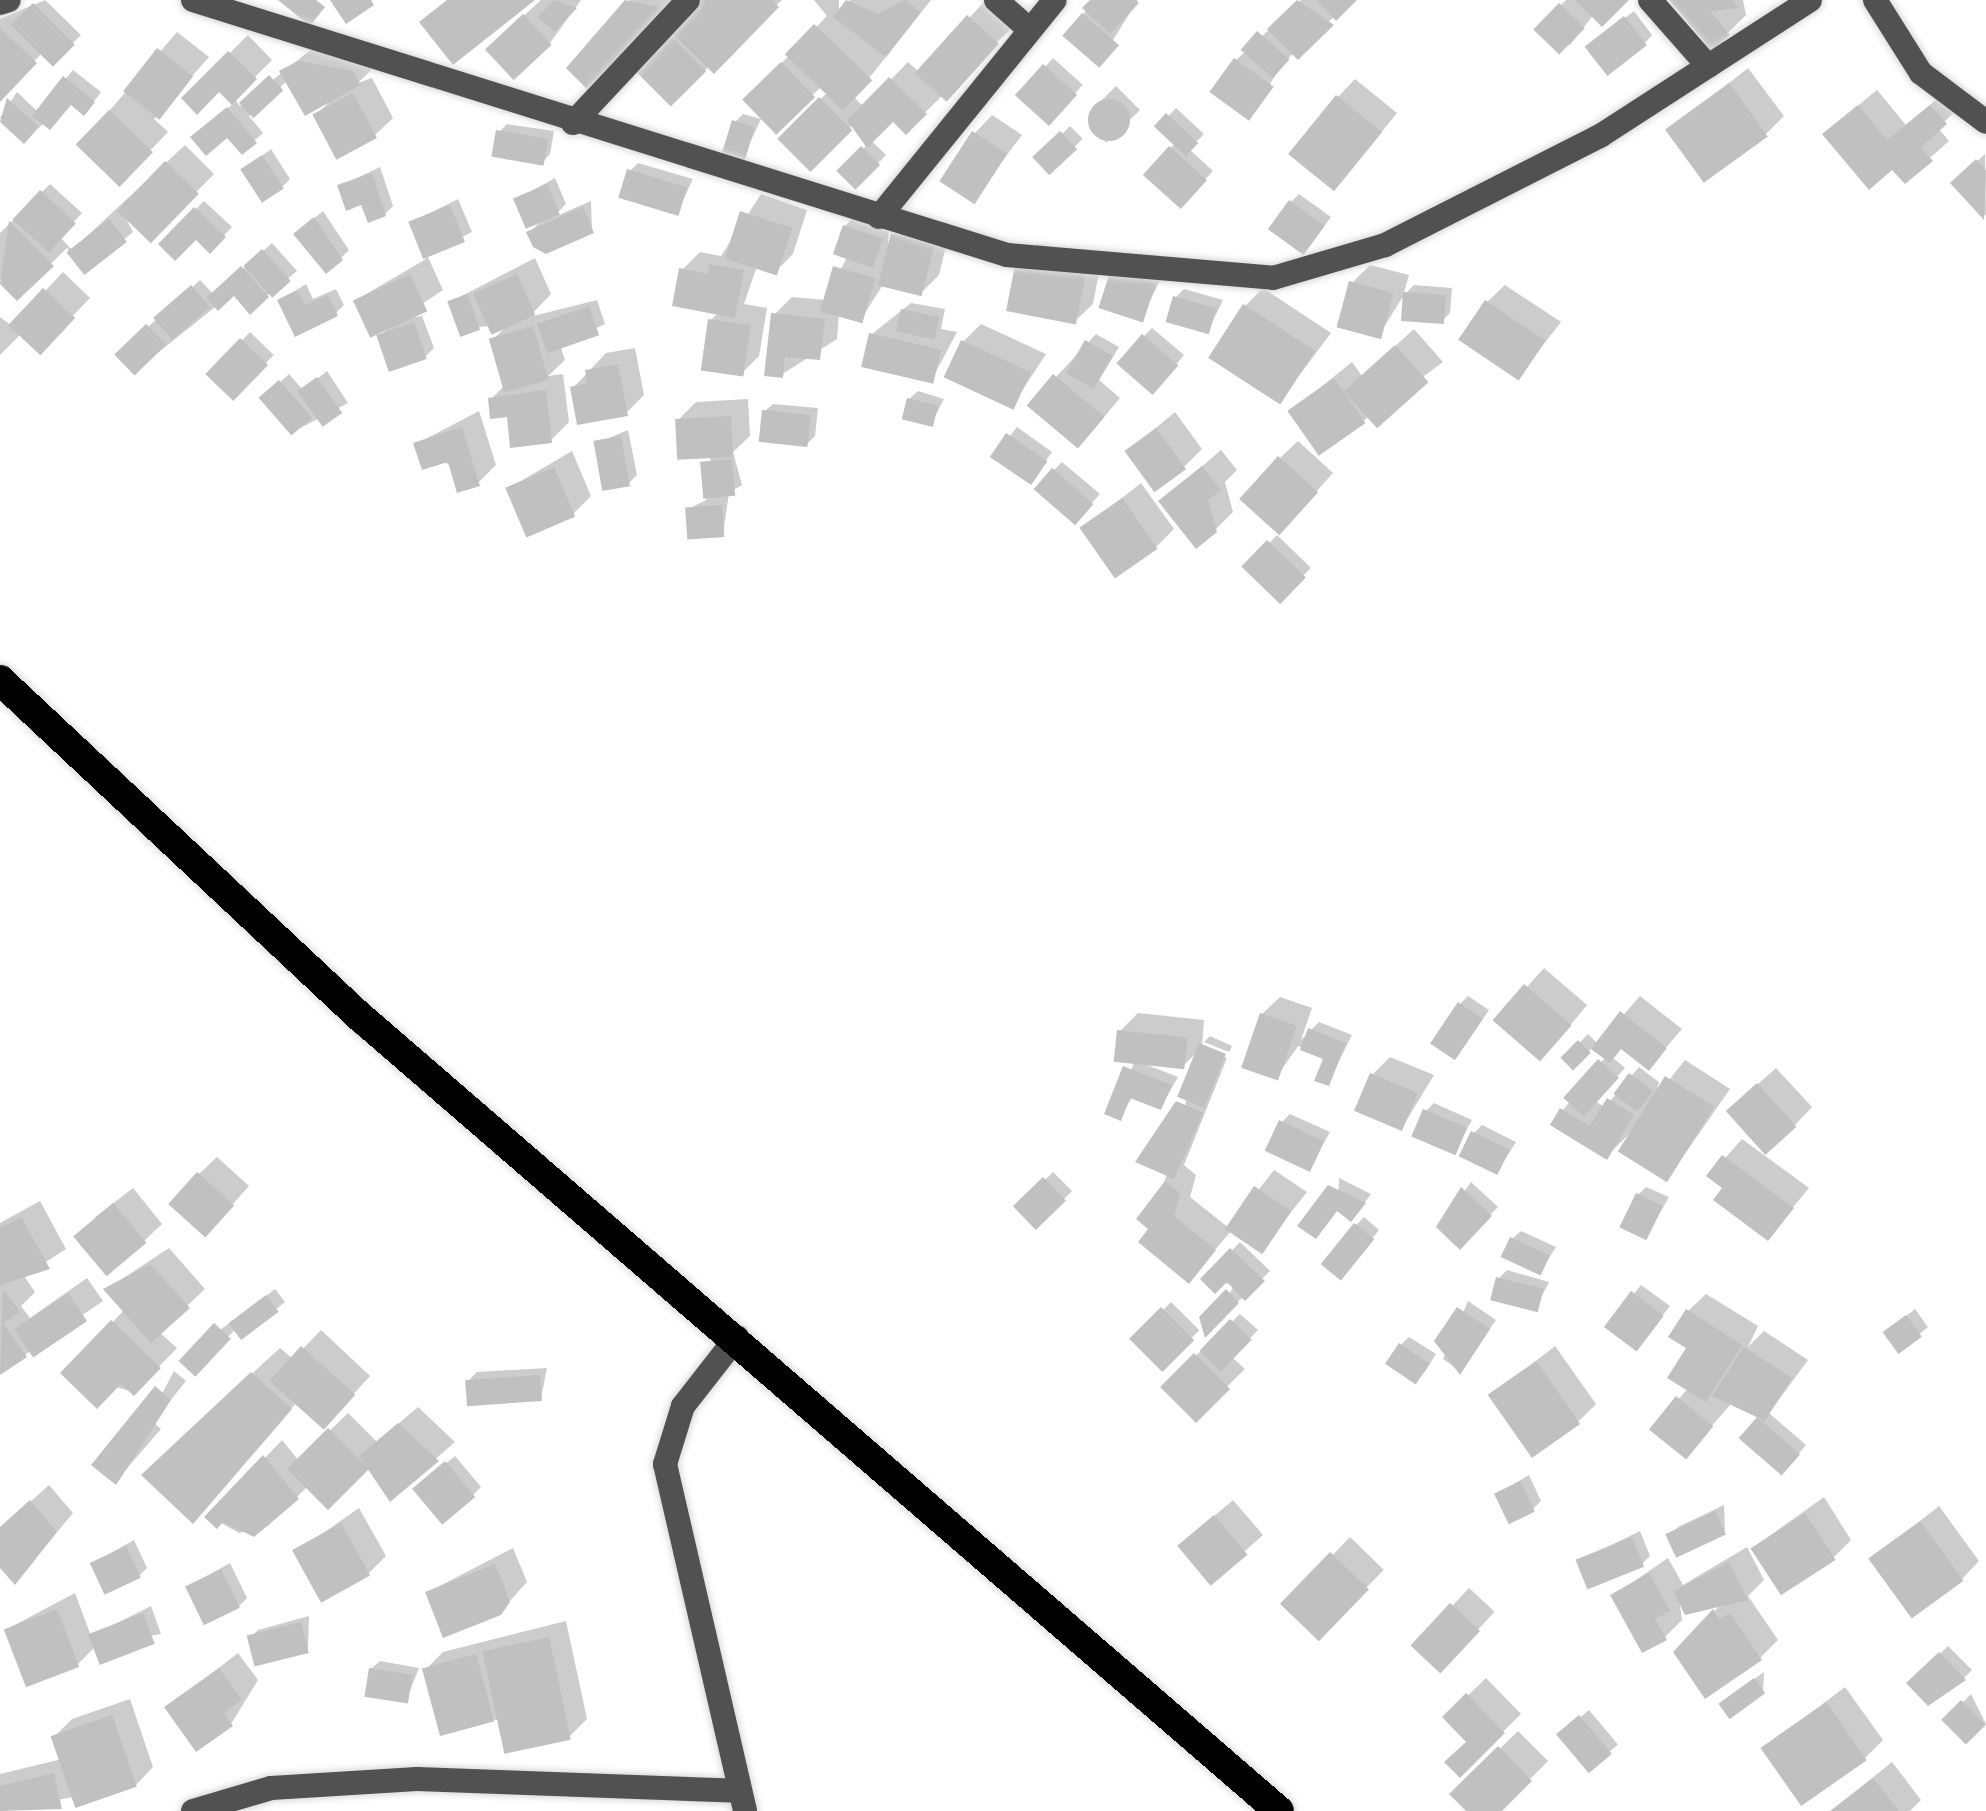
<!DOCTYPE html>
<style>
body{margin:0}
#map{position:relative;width:1986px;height:1811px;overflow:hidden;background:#fff;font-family:"Varela Round",sans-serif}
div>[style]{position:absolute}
.shadow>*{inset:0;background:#0003;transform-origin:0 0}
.building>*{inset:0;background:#c0c0c0;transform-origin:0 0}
.round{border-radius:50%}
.roads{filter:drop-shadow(0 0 3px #dbdbdb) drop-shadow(0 0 3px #dbdbdb)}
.street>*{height:24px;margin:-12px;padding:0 12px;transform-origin:12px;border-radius:12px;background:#515151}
.primary>*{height:30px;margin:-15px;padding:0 15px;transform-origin:15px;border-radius:15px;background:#000}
span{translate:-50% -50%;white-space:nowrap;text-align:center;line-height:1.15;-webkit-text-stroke:9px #fff;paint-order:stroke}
</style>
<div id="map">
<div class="shadow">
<i style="clip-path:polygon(45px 0,81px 35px,52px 63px,42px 53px,0 98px,0 19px)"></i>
<i style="clip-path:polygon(541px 0,581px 0,550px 43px,507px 31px)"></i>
<i style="clip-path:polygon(630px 0,672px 0,587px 85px,570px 68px)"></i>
<i style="clip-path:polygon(702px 0,782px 0,670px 102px,636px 68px)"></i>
<i style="clip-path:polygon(814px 0,839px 0,839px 14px,850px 0,931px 0,854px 97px,864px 107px,908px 62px,919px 72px,986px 0,1015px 25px,906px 131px,893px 118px,871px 140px,886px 155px,856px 186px,840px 171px,868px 144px,854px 124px,810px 167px,781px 138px,828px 92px,822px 86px,776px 130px,746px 100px,827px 16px)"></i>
<i style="clip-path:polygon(1094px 0,1138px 0,1098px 64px,1067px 36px)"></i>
<i style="clip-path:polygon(1301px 0,1353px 0,1283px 63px,1249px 118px,1236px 60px)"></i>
<i style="clip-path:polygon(1566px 0,1625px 0,1594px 14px,1570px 45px,1538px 29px)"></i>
<i style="clip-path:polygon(1672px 0,1743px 0,1746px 15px,1728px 33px)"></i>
<i style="clip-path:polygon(1634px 11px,1652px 35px,1645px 43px,1597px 40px)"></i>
<i style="clip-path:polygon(177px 32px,209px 57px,154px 119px,168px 132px,120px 182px,80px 145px)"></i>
<i style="clip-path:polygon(248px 35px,272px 60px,234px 98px,240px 106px,318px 44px,376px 65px,358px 83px,372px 78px,393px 118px,375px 135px,316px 115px,331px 100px,288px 80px,249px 116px,263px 133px,255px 140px,202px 129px,234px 103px,219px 88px,185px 98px)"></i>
<i style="left:1053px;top:58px;width:40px;height:50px;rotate:42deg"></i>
<i style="clip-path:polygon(1748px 68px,1784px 116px,1766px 134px,1670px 130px)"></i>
<i style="clip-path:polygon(73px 70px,101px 92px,92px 104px,71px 101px,24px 140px,0 118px,17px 92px,38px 112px)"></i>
<i style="clip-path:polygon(1355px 79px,1397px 113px,1351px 170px,1338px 97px)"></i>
<i style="clip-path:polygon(1116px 86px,1140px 110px,1106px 143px,1091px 111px)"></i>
<i style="clip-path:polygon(1949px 89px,1962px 105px,1938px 128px,1949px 141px,1905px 180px,1844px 117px,1877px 90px,1906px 125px)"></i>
<i style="clip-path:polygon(1176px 108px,1204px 134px,1189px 149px,1213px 171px,1181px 205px,1147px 175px,1175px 143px,1158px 127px)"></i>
<i style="clip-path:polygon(743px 114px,761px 119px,742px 160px,735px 122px)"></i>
<i style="clip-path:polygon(992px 115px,1022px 135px,973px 200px,975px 133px)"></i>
<i style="clip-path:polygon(507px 124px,554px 131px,550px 154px,542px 163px,499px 132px)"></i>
<i style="left:1070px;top:126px;width:18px;height:46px;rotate:45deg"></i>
<i style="clip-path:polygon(185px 145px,214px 174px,150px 239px,122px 211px,133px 232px,84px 271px,67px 248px,17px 297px,0 279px,0 233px,50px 184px,82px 213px,60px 237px,72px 250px)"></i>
<i style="clip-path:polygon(271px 149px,290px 179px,282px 187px,244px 169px)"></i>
<i style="clip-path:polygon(1985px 154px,1986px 214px,1984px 216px,1954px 183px)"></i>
<i style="clip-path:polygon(638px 163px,693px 179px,677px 213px,630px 171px)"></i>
<i style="clip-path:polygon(380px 167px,393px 206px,385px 214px,340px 186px)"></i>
<i style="clip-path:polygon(555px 178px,566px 204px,552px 218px,591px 201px,592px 231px,530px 232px,544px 218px,517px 199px)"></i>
<i style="clip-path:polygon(761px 194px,807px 210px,793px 254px,775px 272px,757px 266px,744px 304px,767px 308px,759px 356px,741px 374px,711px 320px,719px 312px,682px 270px,700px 252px,721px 256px)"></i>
<i style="clip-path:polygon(1299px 194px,1331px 217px,1312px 243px,1291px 202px)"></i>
<i style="clip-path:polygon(458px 199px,472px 232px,427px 255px,443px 290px,398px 320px,422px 316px,434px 348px,425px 357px,379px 337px,396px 321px,356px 300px,426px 259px,412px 222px)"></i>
<i style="clip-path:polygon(204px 201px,232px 227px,210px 250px,196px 236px,162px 244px)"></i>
<i style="clip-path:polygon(323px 211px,349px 250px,341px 258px,305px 226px)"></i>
<i style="clip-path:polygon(912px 217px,951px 226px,939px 275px,921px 293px,884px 283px,860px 321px,839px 314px,837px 339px,781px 375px,774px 315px,792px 297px,826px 300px,847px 257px,845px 226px,853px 218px,889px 231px,887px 260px)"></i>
<i style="clip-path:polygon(272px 243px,297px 271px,250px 310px,234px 292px,135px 371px,118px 354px,200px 280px,214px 295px)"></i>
<i style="clip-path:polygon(1037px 244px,1102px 257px,1093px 304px,1075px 321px,1019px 262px)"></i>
<i style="clip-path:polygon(535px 258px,551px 294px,529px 317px,597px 300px,605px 324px,560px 345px,565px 360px,548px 376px,563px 374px,569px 422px,551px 440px,491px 399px,505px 385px,492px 340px,508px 325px,478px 327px,450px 302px)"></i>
<i style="clip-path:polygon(1370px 265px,1409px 275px,1403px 296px,1414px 285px,1452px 288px,1450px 313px,1442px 321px,1402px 298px,1379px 335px,1352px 283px)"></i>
<i style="clip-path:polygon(1114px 271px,1162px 276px,1141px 320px)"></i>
<i style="clip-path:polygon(63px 272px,90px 298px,39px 351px,21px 334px,0 355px,0 317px,12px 326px)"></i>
<i style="clip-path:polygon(306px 284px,313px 299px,336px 289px,344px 305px,336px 313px,281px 300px)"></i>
<i style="clip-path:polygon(1505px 285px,1561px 322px,1519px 376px,1487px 302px)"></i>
<i style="clip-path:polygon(1263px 288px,1331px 333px,1280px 401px,1245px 306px)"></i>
<i style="clip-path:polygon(1184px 289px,1223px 300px,1208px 331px,1176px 297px)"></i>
<i style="clip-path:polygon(911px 303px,945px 309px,941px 329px,957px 332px,931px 381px,872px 334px)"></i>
<i style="clip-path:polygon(981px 324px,1046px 354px,1012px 406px,963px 342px)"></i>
<i style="clip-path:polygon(1152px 328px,1184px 355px,1161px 383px,1144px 336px)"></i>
<i style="clip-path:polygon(1414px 329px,1443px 362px,1363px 421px,1291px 411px,1352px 362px,1362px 376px)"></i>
<i style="left:250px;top:332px;width:33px;height:59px;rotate:44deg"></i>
<i style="clip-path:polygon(1096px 334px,1119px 347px,1099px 380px,1120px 398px,1095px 428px,1030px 405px)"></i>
<i style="clip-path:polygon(635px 348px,644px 395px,626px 413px,573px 388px,606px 353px)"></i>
<i style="clip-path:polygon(327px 371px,348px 403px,293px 432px,263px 398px,289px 374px,303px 390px)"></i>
<i style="clip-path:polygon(918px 391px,944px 399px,931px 424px,909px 399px)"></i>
<i style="clip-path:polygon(748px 399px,750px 436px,733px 452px,742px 485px,729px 493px,723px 534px,688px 509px,706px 500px,711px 455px,678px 420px,696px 402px)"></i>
<i style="clip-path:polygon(773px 404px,818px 408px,815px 436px,807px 444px,764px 412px)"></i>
<i style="clip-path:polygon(479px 411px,496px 465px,478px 483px,416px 444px)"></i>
<i style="clip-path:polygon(1175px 412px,1202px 449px,1184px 467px,1128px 451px)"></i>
<i style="clip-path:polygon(1017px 427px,1052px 452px,1037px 473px,994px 456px)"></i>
<i style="clip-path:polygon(628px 430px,637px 475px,629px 483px,597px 443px)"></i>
<i style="clip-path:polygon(1298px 441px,1333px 473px,1297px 513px,1280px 458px)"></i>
<i style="clip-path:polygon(1221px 450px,1237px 470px,1225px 482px,1233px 512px,1215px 530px,1162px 501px)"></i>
<i style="clip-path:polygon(572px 451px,591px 496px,573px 514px,509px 488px)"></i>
<i style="clip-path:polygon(1062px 462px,1100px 494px,1075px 521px,1054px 470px)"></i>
<i style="clip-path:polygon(1141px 483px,1174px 529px,1156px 547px,1084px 528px)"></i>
<i style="left:1277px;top:535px;width:47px;height:45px;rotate:44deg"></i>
<i style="clip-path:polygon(1544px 968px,1587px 1005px,1559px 1039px,1498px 1019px)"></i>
<i style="clip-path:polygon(1468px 996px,1489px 1010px,1463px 1048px,1460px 1004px)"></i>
<i style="clip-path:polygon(1640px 996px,1682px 1029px,1649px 1067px,1622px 1047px,1612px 1057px,1625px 1068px,1595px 1101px,1605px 1107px,1639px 1067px,1659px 1082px,1654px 1099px,1685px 1060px,1730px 1089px,1668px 1178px,1630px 1133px,1607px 1156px,1563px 1110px,1606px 1056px,1593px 1047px,1573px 1067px,1565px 1058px,1588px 1034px,1598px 1044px)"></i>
<i style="clip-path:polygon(1280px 997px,1312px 1008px,1301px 1040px,1319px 1022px,1352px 1035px,1328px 1083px,1326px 1057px,1298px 1046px,1276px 1078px,1262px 1014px)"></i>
<i style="clip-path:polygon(1138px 1013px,1204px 1020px,1202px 1047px,1227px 1058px,1184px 1165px,1196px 1175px,1190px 1197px,1229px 1228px,1274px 1170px,1307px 1192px,1261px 1250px,1232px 1230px,1189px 1280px,1152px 1229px,1200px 1049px,1184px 1065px,1142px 1063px,1178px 1077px,1161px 1107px,1133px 1096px,1120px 1117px,1134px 1060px,1120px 1031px)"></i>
<i style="clip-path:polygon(1210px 1036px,1232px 1046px,1229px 1052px,1204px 1042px)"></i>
<i style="clip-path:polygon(1390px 1057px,1434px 1075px,1403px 1126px,1372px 1075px)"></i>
<i style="clip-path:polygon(1776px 1068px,1812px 1107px,1795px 1125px,1748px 1093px)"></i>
<i style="clip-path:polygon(1434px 1103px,1472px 1120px,1454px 1152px,1426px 1111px)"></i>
<i style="clip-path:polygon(1290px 1114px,1330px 1132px,1310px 1167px,1282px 1122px)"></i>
<i style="clip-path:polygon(1482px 1125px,1516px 1142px,1497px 1172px,1474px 1133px)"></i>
<i style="clip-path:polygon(1742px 1139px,1809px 1188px,1768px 1237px,1710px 1175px)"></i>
<i style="clip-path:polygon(217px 1157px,249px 1186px,223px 1215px,199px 1174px)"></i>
<i style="left:1053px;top:1172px;width:27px;height:50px;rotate:45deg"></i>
<i style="clip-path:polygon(1339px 1178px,1371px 1194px,1359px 1210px,1338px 1207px)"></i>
<i style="clip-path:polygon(1471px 1182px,1498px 1207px,1460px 1246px,1440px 1226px)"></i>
<i style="clip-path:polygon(1646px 1187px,1669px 1197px,1646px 1237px,1638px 1195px)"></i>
<i style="clip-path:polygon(133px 1188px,162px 1224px,144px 1241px,94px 1218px)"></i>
<i style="clip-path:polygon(40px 1201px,66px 1249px,24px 1276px,35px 1292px,21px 1306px,30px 1318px,87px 1278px,103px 1301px,0 1372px,0 1223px)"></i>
<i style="clip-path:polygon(1364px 1217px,1379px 1230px,1348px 1269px,1356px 1225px)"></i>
<i style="clip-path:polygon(1521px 1231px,1556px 1247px,1540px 1272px,1512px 1239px)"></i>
<i style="clip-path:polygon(1240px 1242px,1270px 1271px,1214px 1325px,1234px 1285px,1204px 1279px)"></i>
<i style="clip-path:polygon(169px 1248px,205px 1289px,159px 1332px,177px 1348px,134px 1392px,64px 1373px,125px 1309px,107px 1289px)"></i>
<i style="clip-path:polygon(1507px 1270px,1549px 1282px,1535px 1310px,1499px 1278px)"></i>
<i style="clip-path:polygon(1641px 1285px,1670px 1306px,1643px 1340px,1608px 1326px)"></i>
<i style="clip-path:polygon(275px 1289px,285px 1302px,241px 1337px,236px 1329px,192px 1371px,181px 1359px)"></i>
<i style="clip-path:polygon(1706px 1294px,1758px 1326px,1748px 1347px,1764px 1331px,1808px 1360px,1769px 1413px,1806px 1445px,1790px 1464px,1743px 1438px,1761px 1416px,1731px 1404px,1702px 1437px,1653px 1428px,1691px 1385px,1688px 1311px)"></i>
<i style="clip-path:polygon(1468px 1301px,1496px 1320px,1460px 1371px,1443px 1359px)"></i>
<i style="left:1171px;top:1302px;width:40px;height:52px;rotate:45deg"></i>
<i style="clip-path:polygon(1915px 1309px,1928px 1327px,1900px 1350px,1895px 1325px)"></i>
<i style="clip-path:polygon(1240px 1314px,1258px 1330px,1232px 1357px,1245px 1369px,1195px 1418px,1164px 1386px)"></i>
<i style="clip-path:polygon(321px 1330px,370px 1376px,340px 1409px,297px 1402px,193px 1520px,171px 1448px,280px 1348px,293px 1359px)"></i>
<i style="clip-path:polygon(1409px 1337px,1436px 1354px,1424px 1373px,1401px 1345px)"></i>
<i style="clip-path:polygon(1555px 1346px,1596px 1404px,1578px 1422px,1491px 1396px)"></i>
<i style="clip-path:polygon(547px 1368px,541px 1399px,468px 1381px,477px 1372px)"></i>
<i style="clip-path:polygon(174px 1371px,186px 1381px,153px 1422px,161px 1429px,116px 1481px)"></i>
<i style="clip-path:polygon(418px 1407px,455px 1442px,391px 1498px,370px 1467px,308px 1486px,268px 1526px,239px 1533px,209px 1516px,282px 1440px,299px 1461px,348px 1413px,377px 1442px)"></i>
<i style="clip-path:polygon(455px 1456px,481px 1487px,473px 1495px,424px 1481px)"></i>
<i style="clip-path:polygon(1529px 1475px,1541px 1501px,1533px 1509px,1498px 1494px)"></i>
<i style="clip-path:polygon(49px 1485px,73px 1513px,16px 1581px,0 1563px,0 1529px)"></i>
<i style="clip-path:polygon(1824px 1497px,1851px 1540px,1833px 1558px,1754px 1547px)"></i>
<i style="clip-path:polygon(1233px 1500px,1263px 1535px,1212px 1580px,1200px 1528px)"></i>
<i style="clip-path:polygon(1724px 1505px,1725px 1533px,1670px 1535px,1678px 1527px)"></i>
<i style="clip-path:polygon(1939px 1506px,1979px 1561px,1962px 1579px,1872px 1559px)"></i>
<i style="clip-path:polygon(359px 1508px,386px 1556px,368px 1574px,296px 1552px)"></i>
<i style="clip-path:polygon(1640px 1531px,1650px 1556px,1642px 1564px,1580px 1560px)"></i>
<i style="left:1350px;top:1537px;width:47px;height:93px;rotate:44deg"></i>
<i style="clip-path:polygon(134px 1540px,147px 1568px,139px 1576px,93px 1563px)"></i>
<i style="clip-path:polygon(1747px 1547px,1764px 1580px,1748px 1596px,1778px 1640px,1760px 1658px,1676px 1652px,1722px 1603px,1679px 1598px,1682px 1620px,1665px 1637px,1614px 1595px,1668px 1558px,1683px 1585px)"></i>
<i style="clip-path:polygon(513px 1548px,527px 1582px,499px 1613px,428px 1592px)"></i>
<i style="clip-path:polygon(230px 1563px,247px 1598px,239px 1606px,189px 1586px)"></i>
<i style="left:1469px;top:1588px;width:35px;height:79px;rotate:43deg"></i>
<i style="clip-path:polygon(75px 1593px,91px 1636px,151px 1606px,161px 1634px,96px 1646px,77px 1665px,7px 1629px)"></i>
<i style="clip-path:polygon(309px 1616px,308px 1651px,250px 1638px,258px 1630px)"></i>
<i style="clip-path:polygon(566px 1621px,587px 1719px,569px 1737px,492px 1719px,425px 1670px,443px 1652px)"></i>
<i style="clip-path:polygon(1948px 1646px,1972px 1670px,1964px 1678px,1910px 1683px)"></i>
<i style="clip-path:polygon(238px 1653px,258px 1680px,231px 1724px,168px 1707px)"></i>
<i style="clip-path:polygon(380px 1661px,419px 1668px,406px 1701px,371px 1669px)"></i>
<i style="clip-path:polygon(1764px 1672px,1763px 1691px,1730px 1696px)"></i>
<i style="clip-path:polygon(1486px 1678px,1521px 1714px,1460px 1774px,1470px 1742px,1446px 1717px)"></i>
<i style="clip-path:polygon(1845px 1687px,1883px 1740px,1865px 1758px,1764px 1749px)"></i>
<i style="clip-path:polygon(1971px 1694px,1986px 1724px,1967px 1743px,1945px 1720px)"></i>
<i style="clip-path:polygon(130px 1699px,153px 1767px,136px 1785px,0 1811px,0 1774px,62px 1759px,54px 1737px,72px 1719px)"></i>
<i style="left:1589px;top:1710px;width:45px;height:38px;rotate:50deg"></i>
<i style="clip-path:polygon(1518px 1731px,1548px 1761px,1498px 1811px,1471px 1811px,1454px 1794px)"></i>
<i style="clip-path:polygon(1892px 1762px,1921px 1800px,1910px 1811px,1831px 1811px)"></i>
</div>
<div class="building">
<i style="clip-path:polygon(278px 0,316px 0,325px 7px,310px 26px)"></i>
<i style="clip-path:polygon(330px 0,371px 0,374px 5px,346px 24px)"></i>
<i style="clip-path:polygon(447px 0,535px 0,453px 65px,419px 22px)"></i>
<i style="clip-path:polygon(554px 0,577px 8px,554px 32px,538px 17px)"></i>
<i style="clip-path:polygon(625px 0,667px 9px,587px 89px,566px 68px)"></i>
<i style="clip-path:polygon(698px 0,772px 0,779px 7px,714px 74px,669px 30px)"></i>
<i style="clip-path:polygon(846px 0,878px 14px,905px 0,921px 12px,886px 57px,833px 17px)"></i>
<i style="clip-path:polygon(1090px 0,1135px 0,1139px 3px,1110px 34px,1082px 8px)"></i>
<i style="clip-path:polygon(1297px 0,1334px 25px,1298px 60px,1267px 29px)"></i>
<i style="clip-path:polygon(1316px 0,1357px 0,1336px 21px)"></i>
<i style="clip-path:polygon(1575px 0,1629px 0,1602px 27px)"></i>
<i style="clip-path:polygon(1669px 0,1732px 0,1739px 8px,1710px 11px,1730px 35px,1712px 51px)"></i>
<i style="left:33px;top:3px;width:59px;height:31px;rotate:45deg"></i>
<i style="left:1559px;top:3px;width:36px;height:37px;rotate:44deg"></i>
<i style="left:1082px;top:13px;width:49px;height:30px;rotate:41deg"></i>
<i style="left:523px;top:14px;width:42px;height:52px;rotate:47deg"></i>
<i style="left:967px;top:15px;width:43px;height:78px;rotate:42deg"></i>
<i style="left:1624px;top:16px;width:37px;height:50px;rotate:52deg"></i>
<i style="left:814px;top:24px;width:81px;height:42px;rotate:44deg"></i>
<i style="clip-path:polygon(0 28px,37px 63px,0 102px)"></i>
<i style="left:1257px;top:31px;width:43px;height:25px;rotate:41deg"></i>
<i style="left:668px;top:33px;width:54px;height:50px;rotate:45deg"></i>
<i style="left:157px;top:48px;width:46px;height:55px;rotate:38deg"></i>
<i style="clip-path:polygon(228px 51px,257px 79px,232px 105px,219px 92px,197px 115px,181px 98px)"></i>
<i style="left:1234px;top:58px;width:49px;height:42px;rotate:36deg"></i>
<i style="clip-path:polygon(298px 61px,353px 71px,360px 85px,305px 116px,279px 71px)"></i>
<i style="left:781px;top:62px;width:49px;height:54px;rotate:46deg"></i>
<i style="left:1043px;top:64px;width:46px;height:42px;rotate:42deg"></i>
<i style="left:269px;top:75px;width:21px;height:41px;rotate:47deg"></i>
<i style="clip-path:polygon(63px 76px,95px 102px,84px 116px,71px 105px,50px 130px,32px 116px)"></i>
<i style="clip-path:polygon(889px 77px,927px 114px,906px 135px,893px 122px,867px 148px,847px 120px)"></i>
<i style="left:1729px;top:83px;width:66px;height:79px;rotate:54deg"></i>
<i style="left:353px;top:93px;width:51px;height:46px;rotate:62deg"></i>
<i style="left:1336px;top:95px;width:59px;height:76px;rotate:39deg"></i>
<i style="left:819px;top:97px;width:47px;height:59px;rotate:45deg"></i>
<i style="clip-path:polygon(7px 98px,39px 127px,24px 144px,0 122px)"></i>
<i class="round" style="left:1088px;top:99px;width:42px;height:42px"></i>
<i style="clip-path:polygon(1858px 105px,1887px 140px,1930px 105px,1947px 124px,1921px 147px,1933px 161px,1905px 184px,1892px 170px,1869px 190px,1822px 134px)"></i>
<i style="clip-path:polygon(227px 107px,257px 143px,242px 155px,227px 138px,206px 156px,190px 137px)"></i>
<i style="left:109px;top:110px;width:61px;height:48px;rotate:44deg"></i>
<i style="left:1166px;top:113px;width:44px;height:18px;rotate:43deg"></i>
<i style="left:732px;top:120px;width:24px;height:37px;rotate:17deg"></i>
<i style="left:496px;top:130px;width:53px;height:27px;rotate:10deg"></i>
<i style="left:972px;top:131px;width:42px;height:60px;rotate:33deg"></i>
<i style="left:1060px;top:131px;width:25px;height:38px;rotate:47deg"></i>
<i style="left:861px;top:146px;width:27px;height:35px;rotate:45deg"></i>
<i style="left:1169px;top:146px;width:51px;height:39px;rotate:42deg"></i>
<i style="left:262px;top:155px;width:40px;height:26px;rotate:57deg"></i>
<i style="clip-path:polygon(1976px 159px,1986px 171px,1984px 220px,1950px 183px)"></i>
<i style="left:165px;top:161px;width:47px;height:69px;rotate:44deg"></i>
<i style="left:627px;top:169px;width:63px;height:30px;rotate:17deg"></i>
<i style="clip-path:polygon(372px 173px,386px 216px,368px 223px,361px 205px,346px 211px,337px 185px)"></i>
<i style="left:547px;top:184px;width:33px;height:37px;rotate:67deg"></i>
<i style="left:40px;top:190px;width:49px;height:40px;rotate:43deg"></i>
<i style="left:1289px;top:200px;width:44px;height:36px;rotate:36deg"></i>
<i style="left:450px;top:205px;width:40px;height:45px;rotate:68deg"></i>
<i style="clip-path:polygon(194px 207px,226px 237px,210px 254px,196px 240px,175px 261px,158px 244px)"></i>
<i style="clip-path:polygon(583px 207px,594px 233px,546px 254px,533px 247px,526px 232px)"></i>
<i style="left:740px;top:211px;width:55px;height:50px;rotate:18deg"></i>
<i style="clip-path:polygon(314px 217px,343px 260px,326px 274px,293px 234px)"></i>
<i style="left:109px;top:219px;width:29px;height:54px;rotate:52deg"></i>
<i style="clip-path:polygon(9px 221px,54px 266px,17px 301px,0 284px)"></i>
<i style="left:843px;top:225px;width:42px;height:31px;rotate:19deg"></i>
<i style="left:891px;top:233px;width:45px;height:54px;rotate:14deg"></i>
<i style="left:262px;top:249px;width:43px;height:25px;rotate:48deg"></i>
<i style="left:1016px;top:260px;width:71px;height:52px;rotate:11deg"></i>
<i style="clip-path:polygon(709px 264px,744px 270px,735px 318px,672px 306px,679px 268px,708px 274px)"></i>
<i style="clip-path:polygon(241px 266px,269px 297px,250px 315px,234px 296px,218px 311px,206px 298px)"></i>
<i style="left:833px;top:266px;width:44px;height:47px;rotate:16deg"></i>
<i style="left:1111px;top:269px;width:47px;height:41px;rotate:18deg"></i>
<i style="left:410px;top:274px;width:41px;height:63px;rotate:65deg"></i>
<i style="left:517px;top:274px;width:45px;height:48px;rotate:66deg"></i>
<i style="left:1349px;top:281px;width:46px;height:48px;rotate:15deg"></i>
<i style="left:191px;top:285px;width:29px;height:50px;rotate:49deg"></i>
<i style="left:43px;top:288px;width:44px;height:51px;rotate:43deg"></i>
<i style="clip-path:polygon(297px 290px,305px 305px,328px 295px,338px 316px,295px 337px,277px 300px)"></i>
<i style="left:1403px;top:292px;width:43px;height:29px;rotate:4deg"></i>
<i style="left:467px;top:294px;width:38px;height:21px;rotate:70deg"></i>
<i style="left:1173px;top:296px;width:45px;height:27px;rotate:16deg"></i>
<i style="left:1485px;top:300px;width:73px;height:48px;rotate:34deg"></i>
<i style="left:1243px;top:304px;width:86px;height:64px;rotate:33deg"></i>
<i style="left:589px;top:306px;width:31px;height:55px;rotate:71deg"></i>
<i style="left:901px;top:309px;width:39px;height:23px;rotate:12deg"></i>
<i style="clip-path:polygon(771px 313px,825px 319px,820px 360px,785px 357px,783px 378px,764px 376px)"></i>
<i style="left:708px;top:319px;width:43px;height:52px;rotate:8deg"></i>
<i style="left:414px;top:322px;width:39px;height:40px;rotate:71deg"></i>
<i style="left:146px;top:324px;width:29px;height:44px;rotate:46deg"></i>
<i style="left:533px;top:326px;width:56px;height:46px;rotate:74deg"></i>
<i style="left:869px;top:333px;width:74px;height:35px;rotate:13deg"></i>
<i style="left:1142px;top:334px;width:48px;height:39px;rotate:41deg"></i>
<i style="left:240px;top:338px;width:39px;height:50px;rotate:44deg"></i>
<i style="left:961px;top:340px;width:77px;height:41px;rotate:25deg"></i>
<i style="left:1085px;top:340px;width:32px;height:38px;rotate:30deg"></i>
<i style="left:1395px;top:345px;width:50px;height:69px;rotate:48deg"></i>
<i style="clip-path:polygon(618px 364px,628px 416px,577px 425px,570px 387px,587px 383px,585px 370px)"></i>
<i style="left:1053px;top:374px;width:67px;height:41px;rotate:40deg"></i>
<i style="left:317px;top:377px;width:44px;height:24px;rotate:55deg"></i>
<i style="left:1334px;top:378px;width:55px;height:57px;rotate:55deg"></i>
<i style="left:279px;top:380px;width:50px;height:27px;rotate:49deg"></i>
<i style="clip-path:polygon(546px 390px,552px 443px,510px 448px,507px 417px,490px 419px,488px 398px)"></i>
<i style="left:907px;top:398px;width:32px;height:22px;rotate:14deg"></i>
<i style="left:762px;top:410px;width:49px;height:32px;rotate:6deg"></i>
<i style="left:731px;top:416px;width:41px;height:56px;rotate:87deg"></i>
<i style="clip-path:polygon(462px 427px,480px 486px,457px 493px,448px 462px,422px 470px,413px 443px)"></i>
<i style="left:1156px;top:428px;width:51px;height:39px;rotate:54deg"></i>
<i style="left:1006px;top:433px;width:50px;height:29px;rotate:34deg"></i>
<i style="left:621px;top:436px;width:51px;height:28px;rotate:80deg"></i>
<i style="left:1278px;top:456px;width:54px;height:58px;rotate:42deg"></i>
<i style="left:732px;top:459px;width:37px;height:32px;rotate:85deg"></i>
<i style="clip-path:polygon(1202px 466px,1221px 490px,1208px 500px,1217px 532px,1196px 549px,1158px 501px)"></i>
<i style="left:554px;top:467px;width:54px;height:53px;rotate:67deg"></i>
<i style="left:1052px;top:468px;width:55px;height:28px;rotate:41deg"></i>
<i style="left:1122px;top:498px;width:62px;height:52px;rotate:55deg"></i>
<i style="left:722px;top:505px;width:32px;height:37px;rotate:86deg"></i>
<i style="left:1267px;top:540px;width:54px;height:37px;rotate:44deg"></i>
<i style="left:1524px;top:984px;width:63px;height:48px;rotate:41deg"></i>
<i style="left:1458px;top:1002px;width:30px;height:50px;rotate:34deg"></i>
<i style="clip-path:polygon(1620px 1011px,1667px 1048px,1649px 1071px,1621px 1049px,1610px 1063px,1591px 1049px)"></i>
<i style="left:1260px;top:1013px;width:39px;height:58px;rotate:19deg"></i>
<i style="clip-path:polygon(1308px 1028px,1346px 1043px,1329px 1086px,1314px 1081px,1323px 1059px,1300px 1050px)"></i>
<i style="left:1117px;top:1030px;width:71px;height:32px;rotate:6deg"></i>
<i style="left:1578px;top:1040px;width:18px;height:25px;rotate:45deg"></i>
<i style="left:1199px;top:1043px;width:29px;height:58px;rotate:22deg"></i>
<i style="left:1598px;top:1059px;width:28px;height:52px;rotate:42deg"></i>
<i style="clip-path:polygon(1123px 1066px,1172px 1085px,1161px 1110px,1130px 1098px,1121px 1121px,1104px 1114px)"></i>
<i style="left:1370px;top:1073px;width:52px;height:41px;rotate:23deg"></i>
<i style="left:1629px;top:1073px;width:30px;height:26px;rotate:37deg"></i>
<i style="left:1665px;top:1076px;width:58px;height:89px;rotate:32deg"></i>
<i style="left:1757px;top:1083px;width:59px;height:42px;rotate:48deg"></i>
<i style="clip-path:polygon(1607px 1098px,1634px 1115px,1607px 1160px,1550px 1125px,1560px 1108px,1590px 1126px)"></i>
<i style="clip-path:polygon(1176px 1101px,1203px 1113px,1174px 1179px,1135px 1162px)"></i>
<i style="left:1423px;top:1109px;width:48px;height:30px;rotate:23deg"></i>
<i style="left:1279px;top:1120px;width:50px;height:34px;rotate:25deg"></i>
<i style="left:1471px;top:1131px;width:43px;height:28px;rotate:26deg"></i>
<i style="clip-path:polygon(1722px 1155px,1794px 1208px,1768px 1241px,1713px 1200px,1722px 1188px,1706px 1176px)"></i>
<i style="left:197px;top:1172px;width:50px;height:43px;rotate:42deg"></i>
<i style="left:1043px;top:1177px;width:33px;height:42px;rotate:46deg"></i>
<i style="clip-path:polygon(1165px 1181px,1180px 1193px,1174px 1216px,1216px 1250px,1189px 1284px,1138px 1242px,1148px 1229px,1136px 1219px)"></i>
<i style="clip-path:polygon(1328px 1185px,1366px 1203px,1351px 1222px,1337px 1211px,1316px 1239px,1297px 1226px)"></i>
<i style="left:1254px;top:1186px;width:45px;height:52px;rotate:34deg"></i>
<i style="clip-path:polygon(1461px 1187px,1492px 1216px,1460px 1250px,1436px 1227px)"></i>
<i style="left:1636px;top:1193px;width:30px;height:38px;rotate:26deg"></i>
<i style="left:113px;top:1203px;width:52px;height:52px;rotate:50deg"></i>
<i style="clip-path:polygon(21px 1217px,50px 1269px,0 1285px,0 1228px)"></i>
<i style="left:1354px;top:1223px;width:26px;height:53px;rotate:39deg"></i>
<i style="left:1510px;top:1237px;width:44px;height:22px;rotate:25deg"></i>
<i style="clip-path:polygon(1230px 1248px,1265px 1281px,1245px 1301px,1227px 1282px,1215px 1294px,1200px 1279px)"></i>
<i style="clip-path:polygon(150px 1264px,190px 1308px,151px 1343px,103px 1289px)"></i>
<i style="left:1496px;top:1277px;width:49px;height:24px;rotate:14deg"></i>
<i style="clip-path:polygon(3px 1289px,20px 1312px,3px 1323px,27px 1357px,0 1375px)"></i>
<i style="clip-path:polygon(1226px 1289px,1239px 1303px,1205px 1338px,1199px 1317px)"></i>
<i style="left:1631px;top:1291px;width:41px;height:45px;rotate:37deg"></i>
<i style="left:68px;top:1293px;width:34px;height:65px;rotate:56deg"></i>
<i style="left:266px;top:1295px;width:21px;height:47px;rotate:53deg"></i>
<i style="left:1161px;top:1307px;width:47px;height:45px;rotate:45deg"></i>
<i style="clip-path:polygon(1457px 1307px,1490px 1329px,1460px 1375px,1434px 1341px)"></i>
<i style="clip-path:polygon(1686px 1309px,1742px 1345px,1706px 1402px,1667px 1378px,1686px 1348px,1668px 1337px)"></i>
<i style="left:1906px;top:1315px;width:27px;height:29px;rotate:54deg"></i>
<i style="left:1230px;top:1319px;width:30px;height:44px;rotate:44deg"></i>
<i style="clip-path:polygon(111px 1320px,161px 1368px,134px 1396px,121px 1384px,97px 1409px,60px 1373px)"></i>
<i style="left:214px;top:1323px;width:23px;height:52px;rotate:43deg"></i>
<i style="left:1399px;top:1343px;width:37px;height:25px;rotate:34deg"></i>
<i style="left:301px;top:1346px;width:73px;height:47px;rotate:42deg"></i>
<i style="clip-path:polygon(1744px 1347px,1792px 1378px,1765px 1421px,1712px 1396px)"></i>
<i style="left:1194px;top:1353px;width:51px;height:48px;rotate:45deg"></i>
<i style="left:1536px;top:1361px;width:77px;height:59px;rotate:55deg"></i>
<i style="clip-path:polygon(251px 1372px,292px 1409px,193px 1524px,141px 1475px)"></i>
<i style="left:540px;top:1375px;width:26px;height:75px;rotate:86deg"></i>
<i style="clip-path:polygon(155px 1386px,171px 1400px,116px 1485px,91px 1465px)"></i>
<i style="left:1676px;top:1396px;width:48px;height:43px;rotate:39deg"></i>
<i style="left:1757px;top:1417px;width:57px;height:28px;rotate:41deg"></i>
<i style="clip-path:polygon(398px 1423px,439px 1461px,390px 1502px,359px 1456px)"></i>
<i style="left:328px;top:1428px;width:58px;height:58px;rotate:45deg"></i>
<i style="clip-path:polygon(263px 1455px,299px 1499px,254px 1537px,223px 1522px,217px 1529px,204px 1517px)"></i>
<i style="left:445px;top:1461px;width:47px;height:43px;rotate:50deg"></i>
<i style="left:1520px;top:1481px;width:34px;height:29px;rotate:64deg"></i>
<i style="clip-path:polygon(30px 1500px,57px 1532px,15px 1585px,0 1568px,0 1527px)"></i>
<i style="left:1715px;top:1511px;width:26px;height:55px;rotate:65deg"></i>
<i style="left:1805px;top:1513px;width:56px;height:65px;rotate:57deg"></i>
<i style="left:1214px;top:1515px;width:52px;height:48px;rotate:50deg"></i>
<i style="left:1920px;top:1521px;width:74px;height:64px;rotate:54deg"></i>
<i style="left:341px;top:1523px;width:60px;height:56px;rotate:61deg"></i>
<i style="left:1632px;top:1537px;width:32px;height:61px;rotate:68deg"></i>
<i style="left:126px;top:1546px;width:35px;height:40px;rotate:65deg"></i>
<i style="left:1330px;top:1552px;width:54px;height:72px;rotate:44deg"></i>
<i style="clip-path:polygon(1729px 1562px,1748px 1600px,1685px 1615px,1673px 1591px)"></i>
<i style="clip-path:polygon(495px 1564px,510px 1602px,501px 1615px,443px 1638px,425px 1592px)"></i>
<i style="left:221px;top:1569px;width:43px;height:40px;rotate:64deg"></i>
<i style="clip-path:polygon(1649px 1573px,1670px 1611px,1655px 1619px,1667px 1640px,1642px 1653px,1610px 1595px)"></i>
<i style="left:1450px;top:1603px;width:41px;height:58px;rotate:43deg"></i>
<i style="left:57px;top:1609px;width:62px;height:57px;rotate:69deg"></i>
<i style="clip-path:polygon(1713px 1609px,1719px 1619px,1730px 1613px,1762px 1660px,1705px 1699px,1673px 1652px)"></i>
<i style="left:143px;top:1613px;width:33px;height:59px;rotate:69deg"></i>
<i style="left:301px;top:1622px;width:32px;height:56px;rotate:76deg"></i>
<i style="left:549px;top:1637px;width:105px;height:68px;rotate:78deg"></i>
<i style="clip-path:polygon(1939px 1652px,1966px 1680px,1928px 1706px,1906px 1683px)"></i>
<i style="left:476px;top:1654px;width:70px;height:56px;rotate:75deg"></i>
<i style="clip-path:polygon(219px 1668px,242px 1700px,224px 1713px,233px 1726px,196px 1752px,164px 1707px)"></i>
<i style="left:369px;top:1668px;width:44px;height:29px;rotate:9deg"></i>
<i style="left:1754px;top:1678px;width:19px;height:44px;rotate:54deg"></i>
<i style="clip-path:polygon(1466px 1693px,1505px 1733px,1460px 1778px,1444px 1762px,1466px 1742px,1442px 1717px)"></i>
<i style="left:1961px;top:1700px;width:35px;height:28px;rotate:45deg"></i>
<i style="left:1826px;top:1702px;width:71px;height:80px;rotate:55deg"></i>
<i style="left:112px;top:1715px;width:76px;height:65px;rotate:71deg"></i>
<i style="left:1579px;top:1715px;width:51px;height:30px;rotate:50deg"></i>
<i style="clip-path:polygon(1498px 1746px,1532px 1781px,1502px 1811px,1466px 1811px,1449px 1794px)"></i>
<i style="clip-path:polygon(54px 1773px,62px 1809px,0 1811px,0 1786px)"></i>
<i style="clip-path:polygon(1873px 1778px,1899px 1811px,1830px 1811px)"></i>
</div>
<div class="roads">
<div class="street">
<i style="left:193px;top:0;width:853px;rotate:17.39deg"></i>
<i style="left:1007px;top:255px;width:267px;rotate:4.9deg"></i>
<i style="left:1273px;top:278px;width:117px;rotate:-16.4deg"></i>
<i style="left:1385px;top:245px;width:241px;rotate:-26.9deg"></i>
<i style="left:1600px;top:136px;width:250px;rotate:-32.9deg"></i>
<i style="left:996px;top:0;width:45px;rotate:41.4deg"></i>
<i style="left:1650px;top:0;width:88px;rotate:48.7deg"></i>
<i style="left:1875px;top:0;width:86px;rotate:57.8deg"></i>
<i style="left:1921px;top:73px;width:81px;rotate:37deg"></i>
<i style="left:0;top:3px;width:9px;rotate:-18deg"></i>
<i style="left:573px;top:123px;width:168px;rotate:-46.9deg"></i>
<i style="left:879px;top:217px;width:279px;rotate:-51deg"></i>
<i style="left:737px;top:1337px;width:88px;rotate:128deg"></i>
<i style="left:683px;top:1406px;width:61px;rotate:107.2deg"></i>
<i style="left:665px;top:1464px;width:356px;rotate:77deg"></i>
<i style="left:193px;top:1811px;width:81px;rotate:-16.4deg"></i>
<i style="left:271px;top:1788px;width:146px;rotate:-3.5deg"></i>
<i style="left:417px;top:1779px;width:321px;rotate:2.1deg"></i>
</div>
<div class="primary">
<i style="left:0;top:680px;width:500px;rotate:43.1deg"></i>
<i style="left:365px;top:1021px;width:1208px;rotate:40.84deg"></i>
</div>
</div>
</div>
